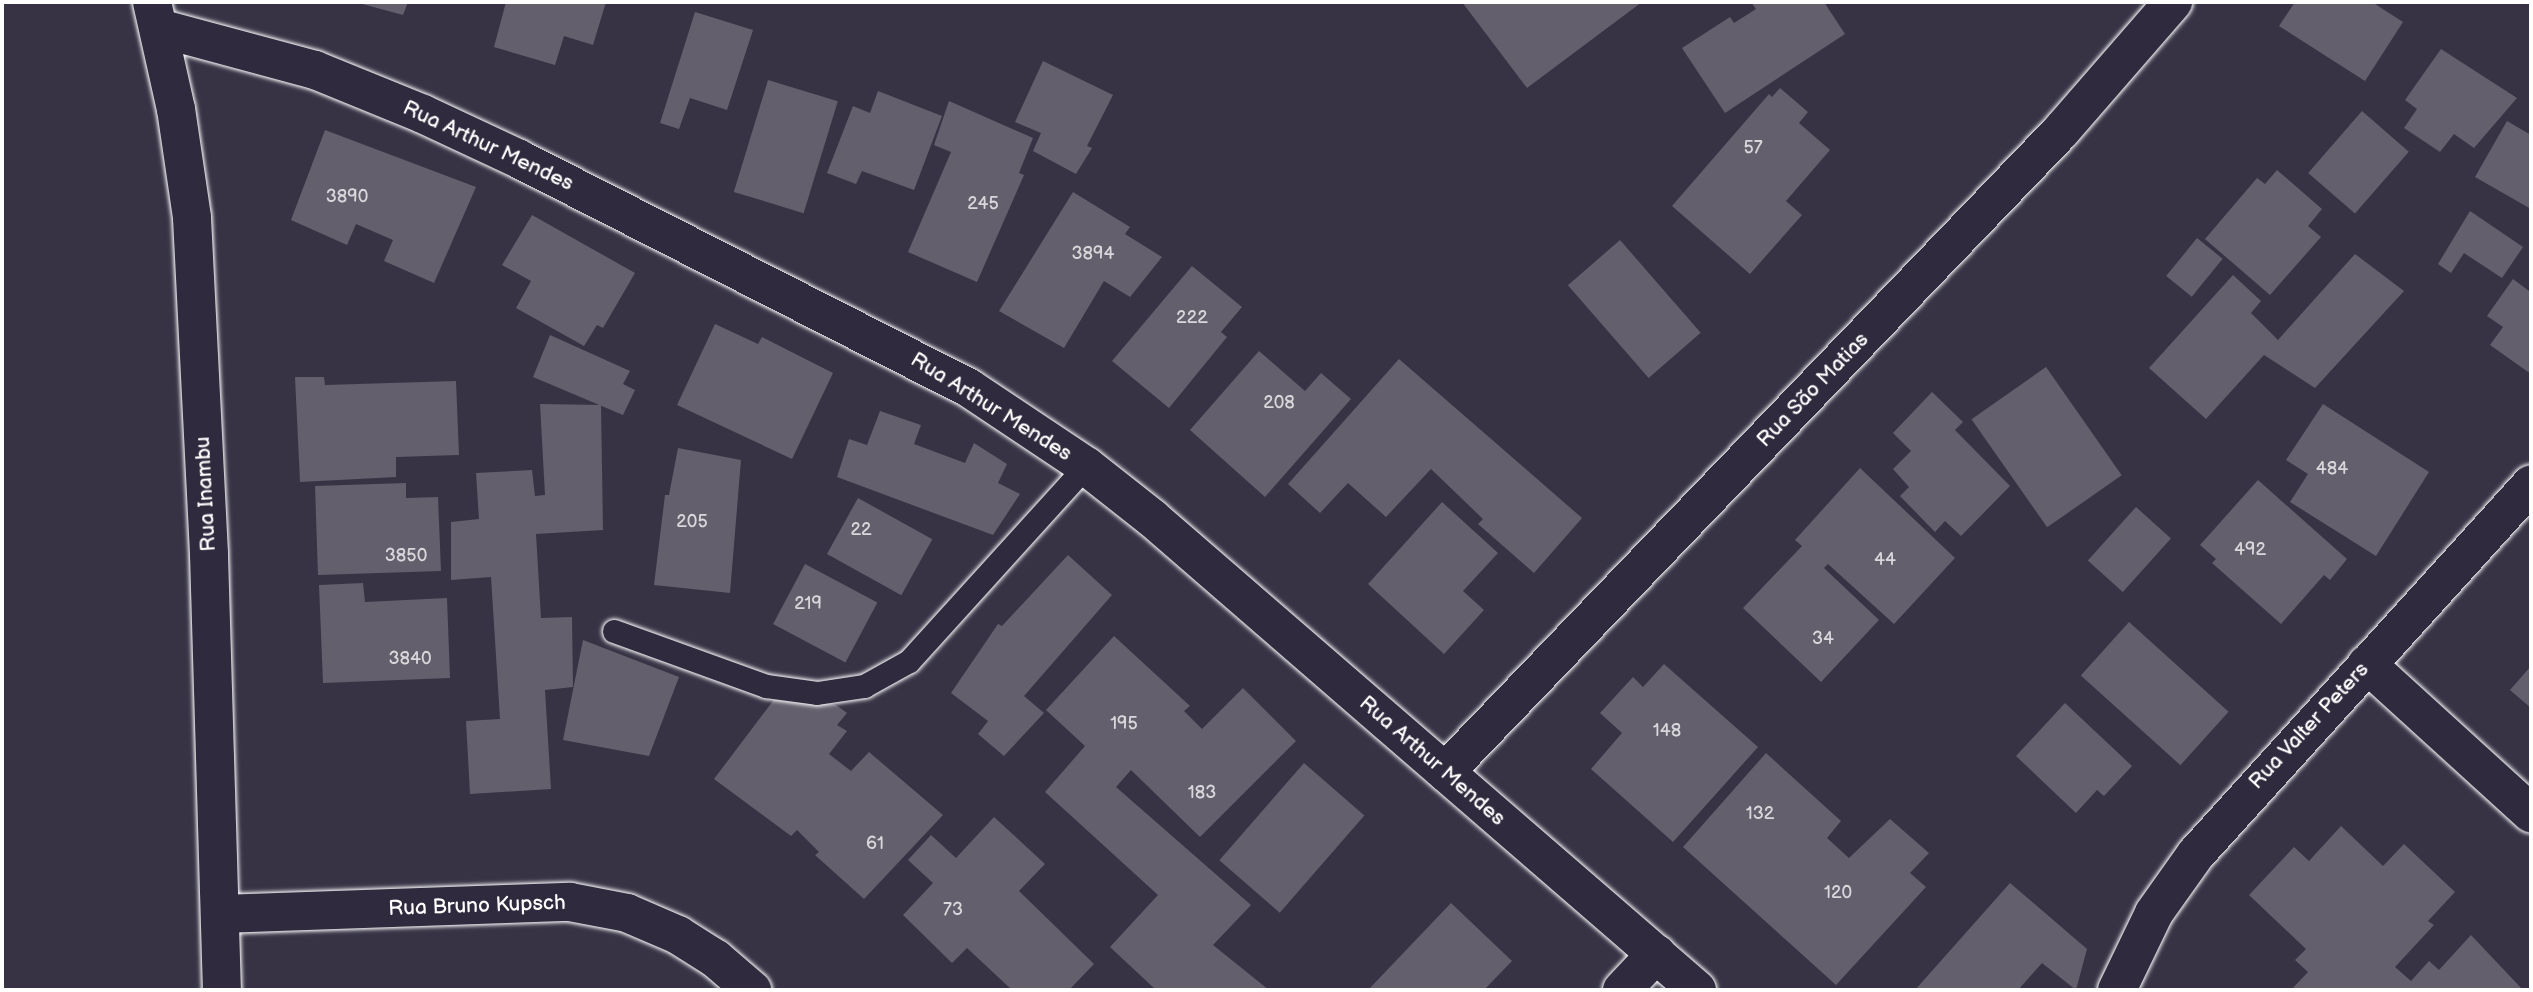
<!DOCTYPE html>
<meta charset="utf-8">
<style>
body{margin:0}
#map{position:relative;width:2533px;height:992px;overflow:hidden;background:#373345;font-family:"Balsamiq Sans",sans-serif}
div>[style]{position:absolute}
.building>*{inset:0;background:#635f6d;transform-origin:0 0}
.roads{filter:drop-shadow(0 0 2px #fff) drop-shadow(0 0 2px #fff)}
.service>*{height:23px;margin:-11.5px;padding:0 11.5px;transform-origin:11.5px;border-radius:11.5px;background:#2f2a3d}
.minor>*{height:38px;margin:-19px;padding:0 19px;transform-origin:19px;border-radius:19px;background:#2f2a3d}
.tertiary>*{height:38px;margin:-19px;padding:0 19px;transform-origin:19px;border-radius:19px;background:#2f2a3d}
span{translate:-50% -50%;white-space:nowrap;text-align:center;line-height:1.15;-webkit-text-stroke:5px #2f2a3d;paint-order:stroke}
.number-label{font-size:18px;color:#d8d7da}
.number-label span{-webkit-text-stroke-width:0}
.street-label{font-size:21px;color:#fff}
.frame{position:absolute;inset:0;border:4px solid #fff;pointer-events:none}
</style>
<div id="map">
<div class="building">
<i style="clip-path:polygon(355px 2px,408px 2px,403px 15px)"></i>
<i style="clip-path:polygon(506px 2px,606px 2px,593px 45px,564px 36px,555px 65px,494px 47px)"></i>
<i style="clip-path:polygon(1462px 2px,1642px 2px,1527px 88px)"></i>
<i style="clip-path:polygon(1751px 2px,1824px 2px,1845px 34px,1725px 113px,1682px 48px,1730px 17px,1734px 23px,1756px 9px)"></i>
<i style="clip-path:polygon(2295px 2px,2372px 2px,2403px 22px,2365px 81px,2279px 26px)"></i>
<i style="clip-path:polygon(695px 12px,753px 30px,727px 110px,690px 98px,679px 129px,660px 123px)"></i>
<i style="clip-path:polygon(2441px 49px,2517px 98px,2474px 148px,2454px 134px,2440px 152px,2404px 128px,2417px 109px,2405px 100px)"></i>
<i style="clip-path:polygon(1043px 61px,1113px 95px,1087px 146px,1092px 148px,1076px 174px,1033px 151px,1041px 133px,1015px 122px)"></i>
<i style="left:768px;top:80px;width:73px;height:117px;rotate:17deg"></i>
<i style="clip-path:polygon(1780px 88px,1808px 112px,1799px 123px,1830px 150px,1786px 201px,1802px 215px,1750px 274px,1672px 206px,1769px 94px,1772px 97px)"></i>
<i style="clip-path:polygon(878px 91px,942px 116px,914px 190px,862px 171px,856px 184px,827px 173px,853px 106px,870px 113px)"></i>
<i style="clip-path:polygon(949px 101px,1033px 138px,1019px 173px,1024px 175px,977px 282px,908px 252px,951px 152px,934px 145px)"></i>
<i style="left:2362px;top:111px;width:62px;height:82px;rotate:41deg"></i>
<i style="clip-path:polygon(2507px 121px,2531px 135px,2531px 209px,2475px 177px)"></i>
<i style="clip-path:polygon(325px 130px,476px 187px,434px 283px,384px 261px,393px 240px,356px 224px,347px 245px,291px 220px)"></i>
<i style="clip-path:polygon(2277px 170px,2322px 209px,2308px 226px,2321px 237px,2270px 295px,2205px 239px,2257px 178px,2265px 184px)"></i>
<i style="clip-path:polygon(1073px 192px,1130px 227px,1125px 234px,1162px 257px,1130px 297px,1104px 281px,1064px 348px,999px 311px)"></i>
<i style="clip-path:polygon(2470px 211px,2523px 247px,2502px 278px,2464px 253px,2451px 273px,2438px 264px)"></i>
<i style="clip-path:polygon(532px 215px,635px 273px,603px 328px,597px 325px,584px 346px,516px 308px,531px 281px,502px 265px)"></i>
<i style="left:2197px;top:238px;width:33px;height:49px;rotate:39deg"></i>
<i style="left:1620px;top:240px;width:123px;height:69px;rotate:49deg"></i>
<i style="clip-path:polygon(2355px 254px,2404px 291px,2315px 388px,2264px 355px,2206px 419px,2149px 368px,2233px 275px,2261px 301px,2251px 313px,2278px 340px)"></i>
<i style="clip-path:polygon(1192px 266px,1242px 307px,1221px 332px,1227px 337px,1169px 408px,1112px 361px)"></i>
<i style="clip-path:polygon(2513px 279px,2529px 291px,2531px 287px,2531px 374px,2490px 345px,2503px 327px,2487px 316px)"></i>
<i style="clip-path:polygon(715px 324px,758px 344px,762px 337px,833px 373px,792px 459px,677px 405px)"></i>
<i style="clip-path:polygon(550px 335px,630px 371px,623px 384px,635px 390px,623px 415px,533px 377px)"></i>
<i style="clip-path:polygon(1259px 351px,1305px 391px,1321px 373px,1351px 399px,1265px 497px,1190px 430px)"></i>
<i style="clip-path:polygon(1399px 359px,1582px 518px,1534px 573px,1478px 524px,1483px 519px,1431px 469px,1386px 517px,1348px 483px,1320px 513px,1288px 484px)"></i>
<i style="left:2046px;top:367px;width:132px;height:91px;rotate:55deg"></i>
<i style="clip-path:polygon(295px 377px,324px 377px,325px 385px,456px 381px,459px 455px,396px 457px,396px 477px,300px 482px)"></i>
<i style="clip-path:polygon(1932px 392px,1963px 422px,1955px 430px,2010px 486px,1961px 536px,1945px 521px,1935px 532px,1900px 496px,1909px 487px,1893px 469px,1911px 451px,1893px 433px)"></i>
<i style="clip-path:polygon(540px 404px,601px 405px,603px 530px,536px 534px,541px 618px,572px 617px,573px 687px,545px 690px,551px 789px,470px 794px,466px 721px,500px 719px,491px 577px,451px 580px,451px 522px,479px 519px,476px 473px,532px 470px,535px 496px,545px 495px)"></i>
<i style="clip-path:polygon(2323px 404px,2429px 472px,2376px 556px,2290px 502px,2308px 474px,2286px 460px)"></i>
<i style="clip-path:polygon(880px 411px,921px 425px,914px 444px,965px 463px,974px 443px,1007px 464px,998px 483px,1020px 494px,993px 535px,837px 477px,849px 439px,867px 445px)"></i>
<i style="clip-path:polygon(678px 448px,741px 460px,730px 593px,654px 585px,665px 495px,669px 495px)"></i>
<i style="clip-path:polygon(1860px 468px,1955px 558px,1894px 624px,1828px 564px,1824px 568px,1879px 620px,1821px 682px,1743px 608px,1802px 546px,1795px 540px)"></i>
<i style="clip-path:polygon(2258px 480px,2347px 559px,2330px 580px,2324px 575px,2281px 624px,2212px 563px,2216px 559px,2200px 545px)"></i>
<i style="clip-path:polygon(406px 483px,406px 498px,438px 497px,441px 571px,318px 575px,315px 486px)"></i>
<i style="left:858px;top:498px;width:85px;height:64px;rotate:29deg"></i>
<i style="clip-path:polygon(1442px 502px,1498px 553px,1463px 591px,1484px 610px,1444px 654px,1368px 584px)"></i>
<i style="left:2136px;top:507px;width:47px;height:72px;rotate:42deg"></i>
<i style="clip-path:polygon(1068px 555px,1112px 595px,1024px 696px,1044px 713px,1004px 756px,978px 734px,988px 721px,951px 693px,998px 624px,1002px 626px)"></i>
<i style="left:805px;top:564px;width:82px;height:68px;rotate:28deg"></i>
<i style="clip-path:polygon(363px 583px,365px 602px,447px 598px,450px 678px,323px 683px,319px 585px)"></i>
<i style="left:2129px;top:622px;width:134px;height:72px;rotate:42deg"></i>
<i style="clip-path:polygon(1114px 636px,1190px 706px,1184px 711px,1202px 729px,1243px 688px,1296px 741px,1200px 837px,1131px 770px,1116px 787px,1251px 905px,1213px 945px,1269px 990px,1156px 990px,1110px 947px,1158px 895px,1045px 792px,1085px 746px,1046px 710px)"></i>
<i style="clip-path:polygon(583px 640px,679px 677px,649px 756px,563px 740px)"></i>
<i style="clip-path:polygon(1664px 664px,1758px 747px,1673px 842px,1591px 769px,1622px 733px,1600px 713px,1633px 677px,1643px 687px)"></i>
<i style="clip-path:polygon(2531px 666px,2531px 708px,2510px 690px)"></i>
<i style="clip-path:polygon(776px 697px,836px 705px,847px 713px,837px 725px,847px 731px,829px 754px,851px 771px,869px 752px,943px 815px,864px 899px,815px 855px,819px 852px,797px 830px,791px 836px,714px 779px)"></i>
<i style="clip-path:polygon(2065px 703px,2132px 766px,2104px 796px,2097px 790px,2076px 813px,2016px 756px)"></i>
<i style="clip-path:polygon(1766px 753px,1841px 821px,1827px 838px,1849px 858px,1890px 819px,1929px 853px,1910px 873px,1926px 887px,1836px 985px,1683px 847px)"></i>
<i style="left:1304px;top:763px;width:80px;height:129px;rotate:41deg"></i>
<i style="clip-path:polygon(994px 817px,1045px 864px,1019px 891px,1094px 964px,1069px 990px,1012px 990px,967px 948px,952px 963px,903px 915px,933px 883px,908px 860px,931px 835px,956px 858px)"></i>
<i style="clip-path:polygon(2341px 826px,2383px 866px,2404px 844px,2455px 892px,2428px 921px,2434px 925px,2395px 967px,2411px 981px,2429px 961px,2439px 970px,2471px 935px,2523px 990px,2291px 990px,2308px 972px,2295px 960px,2306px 949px,2249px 895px,2294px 847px,2309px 861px)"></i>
<i style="clip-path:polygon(2010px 883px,2087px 949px,2076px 990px,2042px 963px,2018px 990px,1915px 990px)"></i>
<i style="clip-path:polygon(1451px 903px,1512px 961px,1484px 990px,1368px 990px)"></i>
</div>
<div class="roads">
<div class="service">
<i style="left:614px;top:631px;width:162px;rotate:19.9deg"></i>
<i style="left:766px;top:686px;width:51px;rotate:7.8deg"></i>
<i style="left:817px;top:693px;width:48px;rotate:-8.5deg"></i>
<i style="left:864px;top:686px;width:51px;rotate:-29.1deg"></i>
<i style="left:909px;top:661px;width:263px;rotate:-47.8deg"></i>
</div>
<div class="minor">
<i style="left:159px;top:28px;width:162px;rotate:15.1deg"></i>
<i style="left:315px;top:70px;width:117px;rotate:22.2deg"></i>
<i style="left:423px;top:114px;width:106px;rotate:25.1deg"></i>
<i style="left:519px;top:159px;width:505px;rotate:26.97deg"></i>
<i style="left:969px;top:388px;width:141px;rotate:33.7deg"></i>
<i style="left:1086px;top:466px;width:84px;rotate:38.2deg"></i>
<i style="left:1152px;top:518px;width:721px;rotate:40.89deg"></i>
<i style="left:2367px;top:664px;width:222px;rotate:42.3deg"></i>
<i style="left:1445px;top:772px;width:889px;rotate:-46.14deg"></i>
<i style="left:2061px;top:131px;width:171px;rotate:-49deg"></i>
<i style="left:221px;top:914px;width:349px;rotate:-2deg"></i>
<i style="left:570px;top:902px;width:58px;rotate:10.9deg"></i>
<i style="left:627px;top:913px;width:56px;rotate:23.3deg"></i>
<i style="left:678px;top:935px;width:45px;rotate:32.3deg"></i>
<i style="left:716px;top:959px;width:48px;rotate:40.7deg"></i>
<i style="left:1622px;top:990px;width:50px;rotate:-46.6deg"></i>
<i style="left:2117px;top:990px;width:85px;rotate:-64.3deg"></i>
<i style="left:2154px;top:913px;width:72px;rotate:-54.6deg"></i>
<i style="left:2196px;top:854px;width:499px;rotate:-47.8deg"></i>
</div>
<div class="tertiary">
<i style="left:152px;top:2px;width:110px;rotate:77.4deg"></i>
<i style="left:176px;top:109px;width:110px;rotate:81.6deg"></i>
<i style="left:192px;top:218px;width:337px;rotate:87.1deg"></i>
<i style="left:209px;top:555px;width:435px;rotate:88.3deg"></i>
</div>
</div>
<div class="number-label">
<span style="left:1753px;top:148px">57</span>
<span style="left:347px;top:197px">3890</span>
<span style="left:983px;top:204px">245</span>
<span style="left:1093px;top:254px">3894</span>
<span style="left:1192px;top:318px">222</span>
<span style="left:1279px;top:403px">208</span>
<span style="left:2332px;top:469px">484</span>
<span style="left:692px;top:522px">205</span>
<span style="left:861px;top:530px">22</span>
<span style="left:2250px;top:550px">492</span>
<span style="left:406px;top:556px">3850</span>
<span style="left:1885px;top:560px">44</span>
<span style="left:808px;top:604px">219</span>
<span style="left:1823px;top:639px">34</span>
<span style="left:410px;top:659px">3840</span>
<span style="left:1124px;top:724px">195</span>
<span style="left:1667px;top:731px">148</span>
<span style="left:1202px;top:793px">183</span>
<span style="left:1760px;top:814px">132</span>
<span style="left:875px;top:844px">61</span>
<span style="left:1838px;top:893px">120</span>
<span style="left:953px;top:910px">73</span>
</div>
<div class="street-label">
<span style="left:488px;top:146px;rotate:25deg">Rua Arthur Mendes</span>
<span style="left:1813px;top:390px;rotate:-46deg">Rua São Matias</span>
<span style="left:991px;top:407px;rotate:32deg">Rua Arthur Mendes</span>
<span style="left:206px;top:494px;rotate:-93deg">Rua Inambu</span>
<span style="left:2309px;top:726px;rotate:-47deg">Rua Valter Peters</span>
<span style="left:1432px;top:761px;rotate:41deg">Rua Arthur Mendes</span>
<span style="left:477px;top:906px;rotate:-2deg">Rua Bruno Kupsch</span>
</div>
<div class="frame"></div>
</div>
